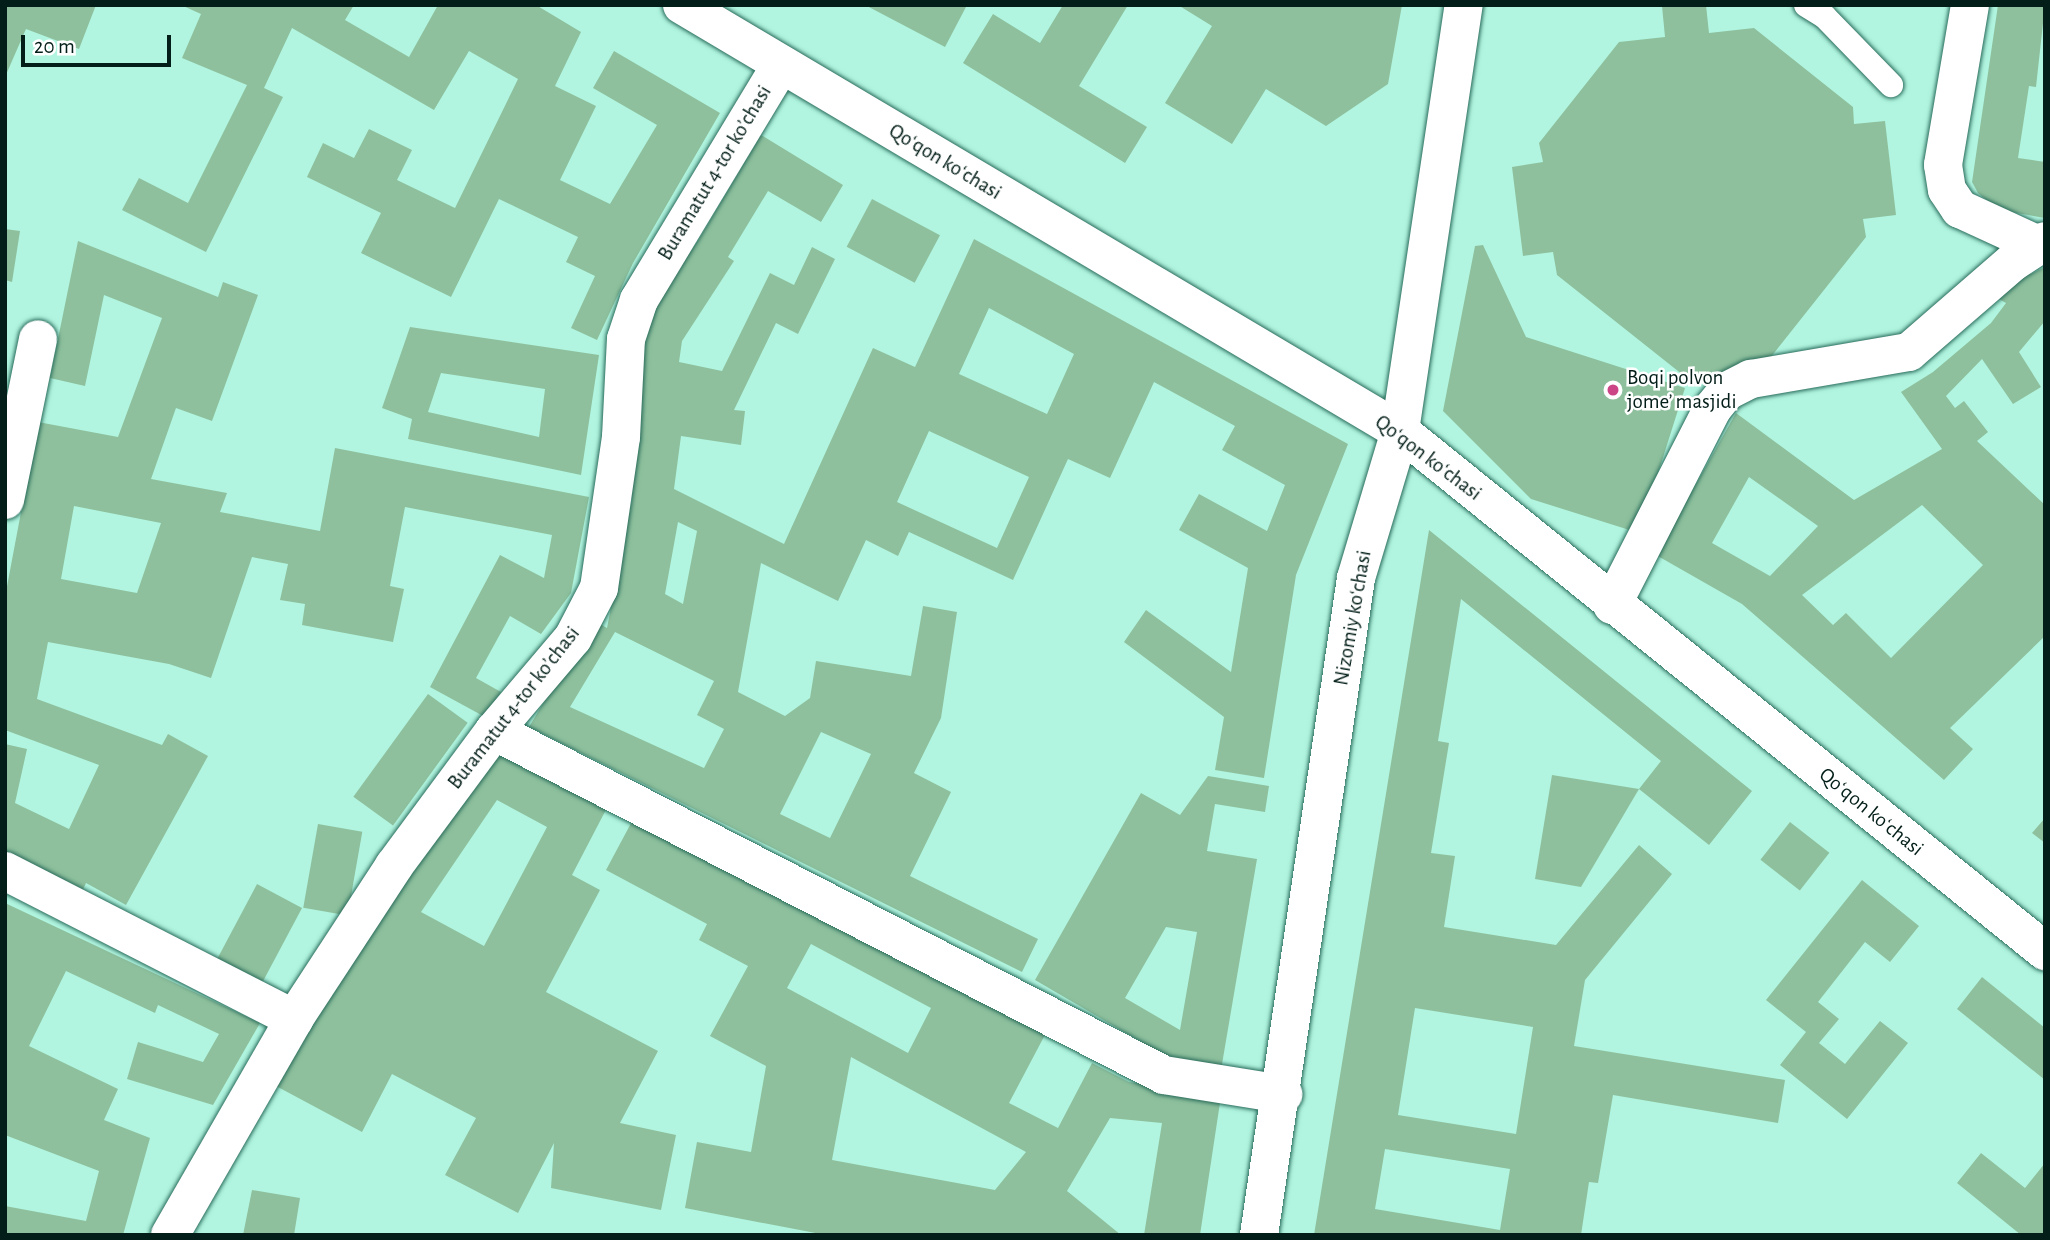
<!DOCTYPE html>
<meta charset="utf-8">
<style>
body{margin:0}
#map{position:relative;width:2050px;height:1240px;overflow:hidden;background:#b1f5e0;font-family:"Alegreya Sans",sans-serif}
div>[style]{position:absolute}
.building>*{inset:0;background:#8ec09d;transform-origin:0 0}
.roads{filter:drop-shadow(0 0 2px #286b5a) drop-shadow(0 0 2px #286b5a)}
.lane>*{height:24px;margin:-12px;padding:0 12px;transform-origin:12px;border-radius:12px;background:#fff}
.street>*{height:38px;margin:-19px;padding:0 19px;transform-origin:19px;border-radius:19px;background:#fff}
.secondary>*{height:38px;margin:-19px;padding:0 19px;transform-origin:19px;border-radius:19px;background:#fff}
.dots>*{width:19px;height:19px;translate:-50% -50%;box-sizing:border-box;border:4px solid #fff;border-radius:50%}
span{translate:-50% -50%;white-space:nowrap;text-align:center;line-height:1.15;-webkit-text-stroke:5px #fff;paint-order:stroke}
.street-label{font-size:21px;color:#031e18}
.poi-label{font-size:21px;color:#031e18}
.left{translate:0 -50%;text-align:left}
.frame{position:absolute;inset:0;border:7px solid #031e18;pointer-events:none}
.scale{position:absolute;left:21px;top:35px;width:150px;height:32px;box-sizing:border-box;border:4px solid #031e18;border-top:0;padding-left:9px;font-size:21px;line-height:24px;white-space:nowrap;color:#031e18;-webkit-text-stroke:5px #fff;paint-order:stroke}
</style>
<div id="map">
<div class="building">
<i style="clip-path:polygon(5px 5px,96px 5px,79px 49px,26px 29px,5px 77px)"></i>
<i style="clip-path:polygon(181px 5px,354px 5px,345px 20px,409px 57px,438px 5px,536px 5px,581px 32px,555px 86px,596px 106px,560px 180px,610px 204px,657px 125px,593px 88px,614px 51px,720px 113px,633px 263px,597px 340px,571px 328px,595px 276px,566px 262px,578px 237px,499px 199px,451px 297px,361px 253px,381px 213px,307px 177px,323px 143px,354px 158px,369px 129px,412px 150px,397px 180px,455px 208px,518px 79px,469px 51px,434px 110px,292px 28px,264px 88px,283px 97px,206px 252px,122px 210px,139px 178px,188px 203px,247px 85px,182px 58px,201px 14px)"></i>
<i style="clip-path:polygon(865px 5px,967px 5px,945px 47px)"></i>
<i style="clip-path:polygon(1063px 5px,1128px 5px,1079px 86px,1147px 127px,1125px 163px,963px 63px,993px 14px,1040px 43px)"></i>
<i style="clip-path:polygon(1178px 5px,1402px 5px,1388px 84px,1326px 126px,1266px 89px,1232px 144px,1165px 103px,1212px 26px)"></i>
<i style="clip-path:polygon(1706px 5px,1709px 33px,1754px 28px,1853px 107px,1854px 124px,1885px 121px,1896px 215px,1863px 219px,1866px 237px,1763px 367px,1688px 379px,1557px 275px,1553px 252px,1523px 256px,1512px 167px,1543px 162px,1539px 143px,1619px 42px,1665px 37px,1662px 6px)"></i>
<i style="clip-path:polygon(1998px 5px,2045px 5px,2036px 87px,2029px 86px,2018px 158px,2045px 162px,2045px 218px,1999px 210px,1978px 193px,1972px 182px)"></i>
<i style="clip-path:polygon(evenodd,761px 135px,843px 185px,821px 222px,768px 191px,728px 257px,734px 261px,682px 341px,679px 362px,722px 371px,770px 273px,794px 285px,812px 247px,835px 259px,798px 334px,776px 323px,734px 410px,745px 411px,741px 445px,681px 436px,674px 489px,784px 544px,873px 348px,915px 367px,974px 239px,1348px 444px,1296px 575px,1264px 778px,1215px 770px,1224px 717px,1124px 642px,1146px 610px,1231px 672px,1248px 568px,1179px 530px,1199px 494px,1267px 531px,1285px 485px,1222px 450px,1235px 426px,1154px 382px,1110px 478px,1068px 459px,1013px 580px,909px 532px,898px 556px,866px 540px,838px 601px,761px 563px,738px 692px,785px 716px,810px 698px,816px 661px,911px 676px,923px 606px,957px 612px,941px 718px,914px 773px,951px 792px,910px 876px,1038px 939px,1022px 972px,529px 727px,593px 620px,607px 628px,632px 499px,620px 493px,645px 318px,699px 239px,761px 135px,989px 308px,1074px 354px,1047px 414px,959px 374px,989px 308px,761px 135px,929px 431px,1029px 477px,997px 548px,897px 502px,929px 431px,761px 135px,678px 522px,697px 531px,683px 604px,665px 594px,678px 522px,761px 135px,615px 632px,714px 681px,697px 715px,724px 729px,704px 768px,570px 707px,615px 632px,761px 135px,821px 732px,871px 754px,830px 838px,780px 814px,821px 732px)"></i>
<i style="left:872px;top:199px;width:77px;height:54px;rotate:28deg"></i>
<i style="clip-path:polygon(5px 229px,20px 231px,12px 282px,5px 280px)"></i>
<i style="clip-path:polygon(evenodd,78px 241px,218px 297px,223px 282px,258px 295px,212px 421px,176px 408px,151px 479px,227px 493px,220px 512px,320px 531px,335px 448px,589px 497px,571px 593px,541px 634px,510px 616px,476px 678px,501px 692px,485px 717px,430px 687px,500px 555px,544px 578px,552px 535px,405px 507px,390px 586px,404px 589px,393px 642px,302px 625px,305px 604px,280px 600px,288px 564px,252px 557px,211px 678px,169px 664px,48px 642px,37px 699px,162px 745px,168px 734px,208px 756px,126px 905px,86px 883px,80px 896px,5px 859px,5px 744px,27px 749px,15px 803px,69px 829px,99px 765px,5px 730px,5px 597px,38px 422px,118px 437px,162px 318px,104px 295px,85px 386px,50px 378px,78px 241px,74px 506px,161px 523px,137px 593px,61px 579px,74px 506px)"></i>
<i style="clip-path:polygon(1483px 245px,1526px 337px,1685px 388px,1639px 533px,1531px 499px,1443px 411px,1475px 246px)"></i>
<i style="clip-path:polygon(evenodd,2045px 267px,2045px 321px,2019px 352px,2041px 387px,2013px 404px,1982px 359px,1946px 396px,1955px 408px,1964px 401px,1988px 432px,1977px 441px,2045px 505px,2045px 636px,1950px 728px,1973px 749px,1944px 780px,1742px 604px,1656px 555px,1736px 413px,1854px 500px,1942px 449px,1901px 392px,1933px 372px,1991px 323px,2006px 303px,1999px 299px,2026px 269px,2031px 274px,2045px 267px,1749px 477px,1818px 526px,1770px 576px,1712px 543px,1749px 477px,2045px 267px,1922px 505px,1983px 565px,1891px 658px,1846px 613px,1833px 625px,1802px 595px,1922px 505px)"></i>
<i style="clip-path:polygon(evenodd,410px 327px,599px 355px,581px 475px,408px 439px,412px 419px,382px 408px,410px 327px,441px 373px,545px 389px,539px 437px,428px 412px,441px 373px)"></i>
<i style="clip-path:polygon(evenodd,1429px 530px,1752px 791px,1709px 845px,1639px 789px,1661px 761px,1461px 599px,1438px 741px,1449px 743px,1431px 853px,1455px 856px,1444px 927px,1556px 945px,1639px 845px,1672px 874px,1585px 980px,1574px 1046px,1785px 1080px,1778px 1123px,1613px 1095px,1598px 1183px,1589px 1182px,1581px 1235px,1314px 1235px,1429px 530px,1415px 1008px,1533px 1027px,1516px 1134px,1398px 1115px,1415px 1008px,1429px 530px,1385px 1149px,1510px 1169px,1500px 1230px,1375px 1209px,1385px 1149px)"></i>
<i style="left:428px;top:694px;width:49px;height:127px;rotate:36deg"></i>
<i style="clip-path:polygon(evenodd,494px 741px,610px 802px,572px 875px,600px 890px,546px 992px,658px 1051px,620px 1123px,676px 1135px,661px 1210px,551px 1188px,554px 1143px,518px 1213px,445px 1175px,476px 1118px,392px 1074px,362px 1132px,276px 1086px,358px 930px,494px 741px,497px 800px,547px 827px,484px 946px,421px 912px,497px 800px)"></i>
<i style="clip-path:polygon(1552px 775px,1639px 789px,1581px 887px,1535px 879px)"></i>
<i style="clip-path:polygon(evenodd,1208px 776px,1269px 786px,1265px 812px,1215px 804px,1207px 851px,1257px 859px,1221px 1070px,1174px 1061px,1035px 980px,1141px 793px,1180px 815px,1208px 776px,1166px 927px,1197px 932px,1180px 1030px,1125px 998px,1166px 927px)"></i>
<i style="clip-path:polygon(evenodd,637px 812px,1047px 1031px,1009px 1103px,1058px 1128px,1092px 1063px,1129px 1082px,1221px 1096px,1200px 1235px,1144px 1235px,1162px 1123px,1110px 1118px,1067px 1191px,1121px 1235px,826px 1235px,685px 1208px,697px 1142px,751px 1152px,766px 1066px,710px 1036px,748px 966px,699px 940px,707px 924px,606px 870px,637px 812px,811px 944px,931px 1008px,908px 1053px,787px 988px,811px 944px,637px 812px,851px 1057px,1026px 1152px,995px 1190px,832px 1160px,851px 1057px)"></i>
<i style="clip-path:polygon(2045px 818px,2045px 843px,2032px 833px)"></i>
<i style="left:1790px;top:822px;width:50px;height:48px;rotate:38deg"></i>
<i style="left:318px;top:824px;width:45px;height:85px;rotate:10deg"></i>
<i style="clip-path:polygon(1862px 880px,1919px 926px,1890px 962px,1865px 942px,1818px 1002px,1839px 1019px,1819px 1043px,1845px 1064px,1880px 1021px,1908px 1043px,1847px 1119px,1780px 1065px,1806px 1032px,1766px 1000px)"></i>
<i style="left:257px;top:884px;width:51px;height:84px;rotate:28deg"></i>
<i style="clip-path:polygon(5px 903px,260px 1023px,213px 1105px,127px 1079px,138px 1042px,203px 1062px,219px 1034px,158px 1005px,155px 1013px,66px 971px,29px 1046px,118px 1089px,104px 1120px,150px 1138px,123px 1235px,5px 1235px,5px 1206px,86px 1221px,99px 1171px,5px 1135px)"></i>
<i style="clip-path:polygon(1982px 977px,2045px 1028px,2045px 1080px,1957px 1009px)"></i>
<i style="clip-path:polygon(1981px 1153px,2025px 1188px,2045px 1163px,2045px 1235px,2021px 1235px,1957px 1183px)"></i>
<i style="clip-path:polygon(252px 1190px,300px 1198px,294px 1235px,243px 1235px)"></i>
</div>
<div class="roads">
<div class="lane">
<i style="left:1806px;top:5px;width:22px;rotate:32deg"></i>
<i style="left:1825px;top:17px;width:95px;rotate:45.9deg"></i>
</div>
<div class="street">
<i style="left:1970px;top:5px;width:162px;rotate:99.6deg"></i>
<i style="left:1943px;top:165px;width:25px;rotate:81deg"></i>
<i style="left:1947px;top:190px;width:23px;rotate:56deg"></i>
<i style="left:1960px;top:209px;width:84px;rotate:24.7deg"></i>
<i style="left:5px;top:500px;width:164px;rotate:-78.4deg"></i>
<i style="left:1612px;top:605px;width:221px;rotate:-62.9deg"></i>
<i style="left:1713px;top:408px;width:22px;rotate:-51deg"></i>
<i style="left:1727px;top:391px;width:27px;rotate:-27deg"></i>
<i style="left:1751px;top:379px;width:160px;rotate:-9.7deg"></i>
<i style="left:1909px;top:352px;width:138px;rotate:-40.9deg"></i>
<i style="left:2013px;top:262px;width:38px;rotate:-33deg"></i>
<i style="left:494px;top:731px;width:753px;rotate:27.18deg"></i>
<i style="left:1164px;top:1075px;width:121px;rotate:9.1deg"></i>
<i style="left:5px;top:871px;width:325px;rotate:27.1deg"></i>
<i style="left:170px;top:1235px;width:249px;rotate:-60.1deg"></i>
<i style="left:294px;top:1019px;width:183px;rotate:-56.8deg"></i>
<i style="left:394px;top:866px;width:168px;rotate:-53.5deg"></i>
<i style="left:494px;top:731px;width:122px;rotate:-49.7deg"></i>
<i style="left:573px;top:638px;width:56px;rotate:-62.5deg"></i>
<i style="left:599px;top:588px;width:153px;rotate:-81.7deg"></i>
<i style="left:621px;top:437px;width:98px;rotate:-87.1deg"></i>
<i style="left:626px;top:339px;width:41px;rotate:-71.6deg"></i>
<i style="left:639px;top:300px;width:275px;rotate:-58.9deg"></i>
<i style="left:1259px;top:1235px;width:664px;rotate:-81.6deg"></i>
<i style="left:1356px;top:578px;width:153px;rotate:-73.3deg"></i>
<i style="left:1400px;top:431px;width:431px;rotate:-81.5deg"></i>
</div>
<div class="secondary">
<i style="left:682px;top:5px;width:835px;rotate:30.68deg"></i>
<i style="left:1400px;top:431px;width:829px;rotate:38.88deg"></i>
</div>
</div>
<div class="dots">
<i style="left:1613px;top:390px;background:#cb4587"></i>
</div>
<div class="street-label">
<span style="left:945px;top:162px;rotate:31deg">Qoʻqon koʻchasi</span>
<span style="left:715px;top:173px;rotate:-59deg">Buramatut 4-tor koʼchasi</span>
<span style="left:1428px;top:458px;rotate:37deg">Qoʻqon koʻchasi</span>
<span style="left:1353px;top:618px;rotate:-80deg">Nizomiy koʻchasi</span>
<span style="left:514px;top:708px;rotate:-52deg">Buramatut 4-tor koʼchasi</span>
<span style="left:1871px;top:812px;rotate:39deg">Qoʻqon koʻchasi</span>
</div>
<div class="poi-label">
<span class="left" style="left:1627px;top:390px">Boqi polvon<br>jome’ masjidi</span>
</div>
<div class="frame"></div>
<div class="scale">20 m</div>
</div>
